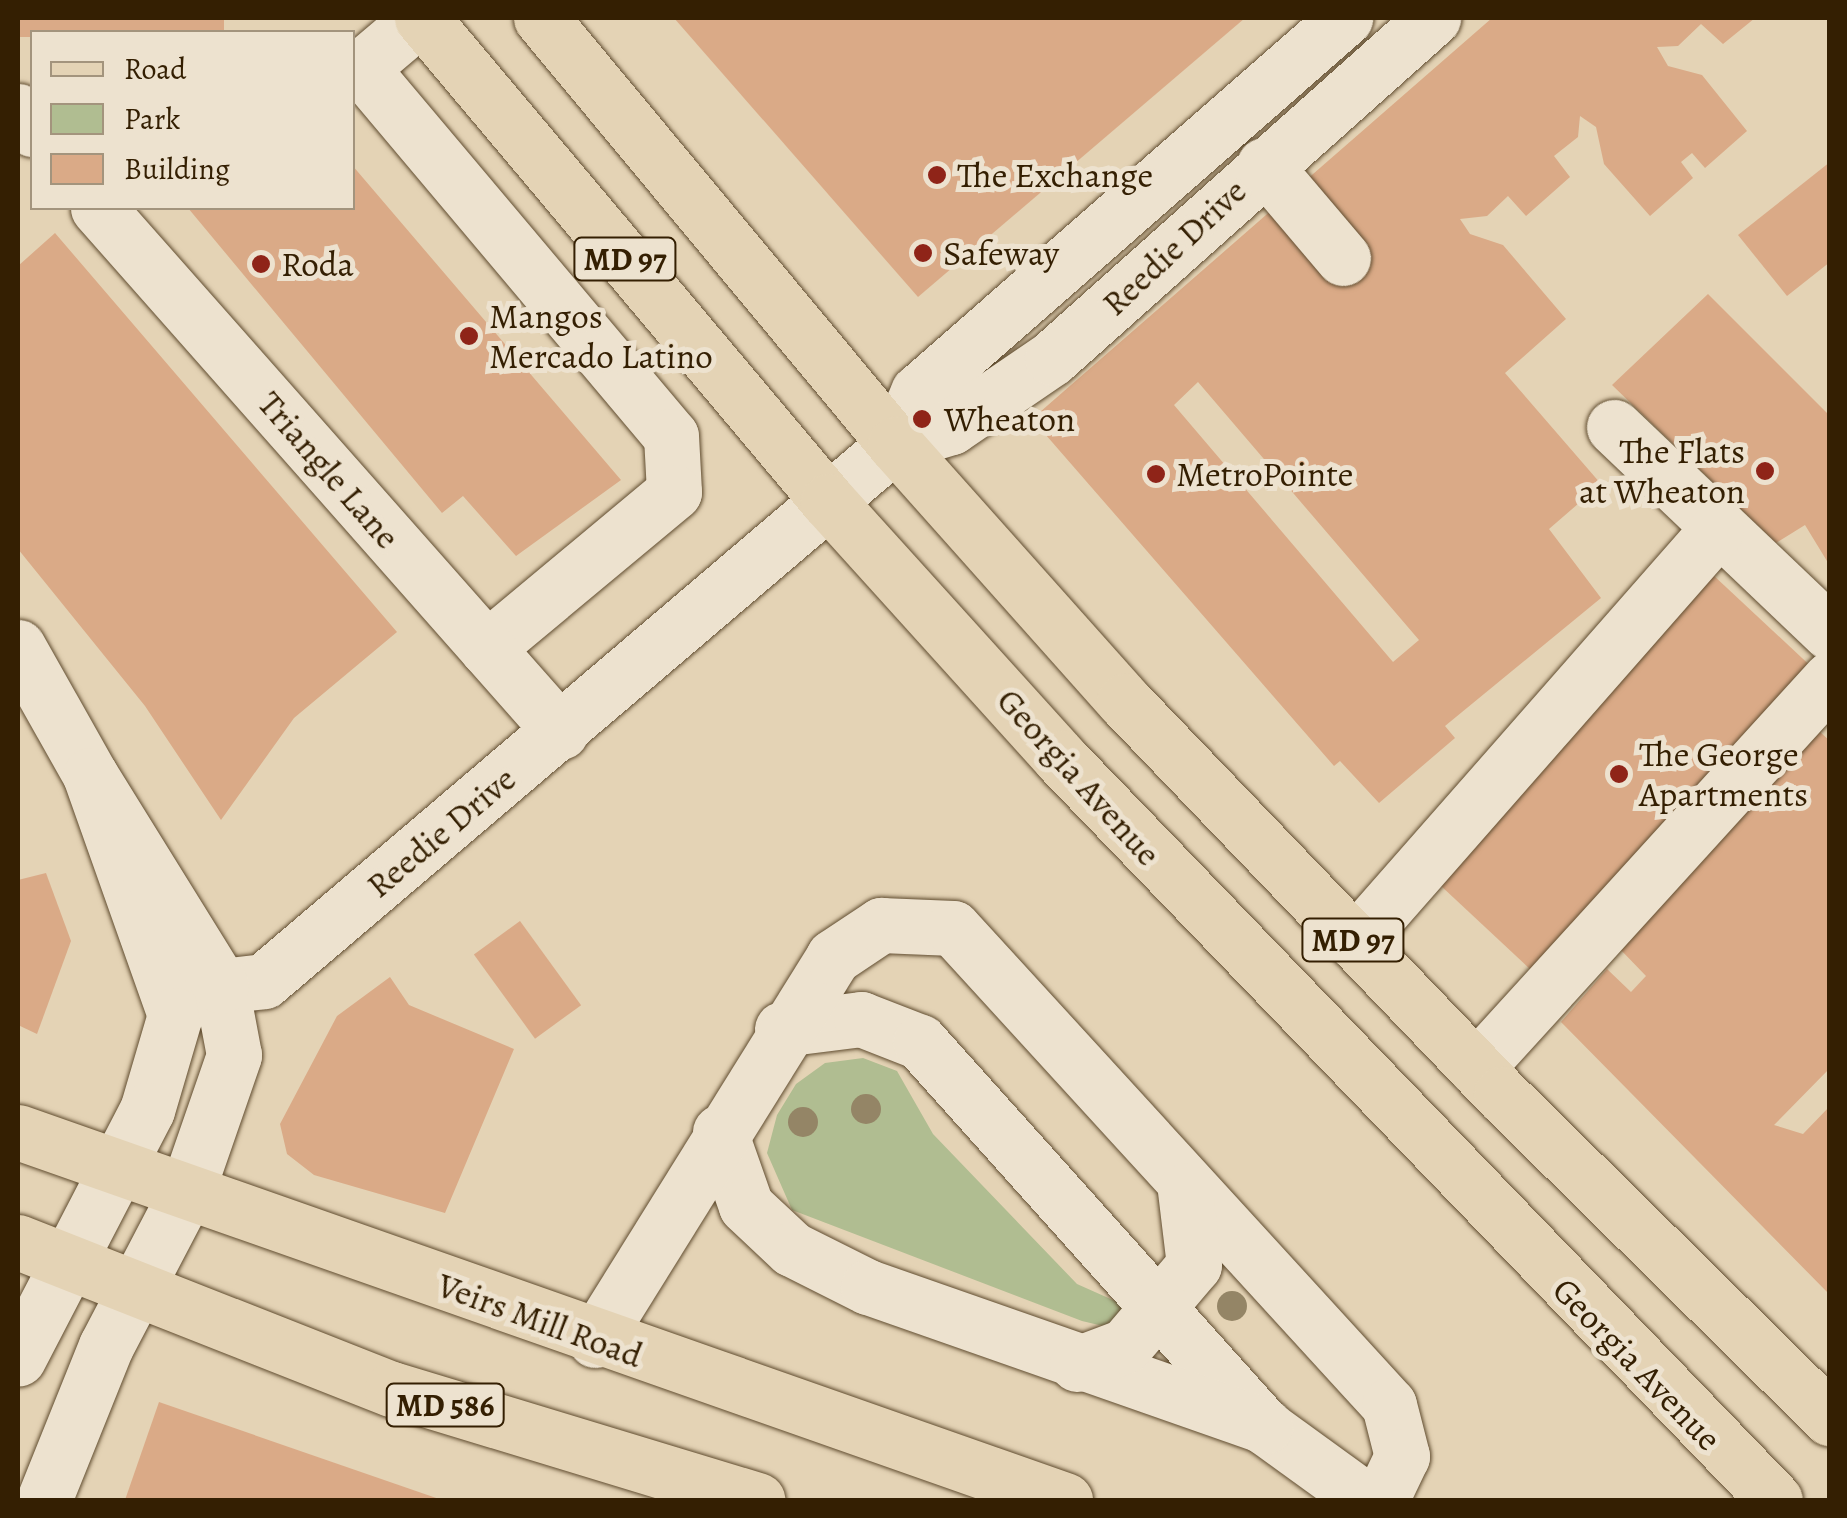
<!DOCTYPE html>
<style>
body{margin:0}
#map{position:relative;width:1847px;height:1518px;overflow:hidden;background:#e4d3b5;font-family:Alegreya,serif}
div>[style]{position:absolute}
.green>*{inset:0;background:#b0bd91}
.building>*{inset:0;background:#daaa87;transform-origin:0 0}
.roads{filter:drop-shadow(0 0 2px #604c2f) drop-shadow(0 0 2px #604c2f)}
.minor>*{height:55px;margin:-27.5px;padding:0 27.5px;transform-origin:27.5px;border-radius:27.5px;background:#ede2cf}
.major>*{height:55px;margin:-27.5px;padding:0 27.5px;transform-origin:27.5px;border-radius:27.5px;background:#e4d3b5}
.trees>*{width:30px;height:30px;margin:-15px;border-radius:50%;background:#948566}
.dots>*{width:28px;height:28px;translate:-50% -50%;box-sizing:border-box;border:5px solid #ede2cf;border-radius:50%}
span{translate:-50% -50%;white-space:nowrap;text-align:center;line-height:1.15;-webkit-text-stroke:10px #ede2cf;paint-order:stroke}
.shield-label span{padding:2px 8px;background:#ede2cf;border:2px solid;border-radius:8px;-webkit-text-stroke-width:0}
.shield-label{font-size:32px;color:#341f02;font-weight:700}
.poi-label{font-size:35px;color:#341f02}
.left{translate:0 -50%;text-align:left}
.right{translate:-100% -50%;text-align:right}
.street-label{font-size:35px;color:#341f02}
.frame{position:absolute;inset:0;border:20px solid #341f02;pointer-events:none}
.legend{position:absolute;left:30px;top:30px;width:325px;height:180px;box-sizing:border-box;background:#ede2cf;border:2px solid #a3947d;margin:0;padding:12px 18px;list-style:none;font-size:30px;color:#341f02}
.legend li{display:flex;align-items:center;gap:20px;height:50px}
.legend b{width:50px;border:2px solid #a3947d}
</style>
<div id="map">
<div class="green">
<i style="clip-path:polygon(863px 1058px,897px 1071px,933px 1134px,1077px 1284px,1124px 1305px,1124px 1316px,1103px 1326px,1082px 1321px,792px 1210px,767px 1153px,777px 1115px,796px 1084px,825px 1063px)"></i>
</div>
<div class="building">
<i style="left:19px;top:18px;width:205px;height:19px"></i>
<i style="clip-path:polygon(674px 18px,1245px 18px,918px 297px)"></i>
<i style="clip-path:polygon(evenodd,1492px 18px,1755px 18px,1723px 44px,1701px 24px,1678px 46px,1657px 47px,1668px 66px,1702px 75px,1747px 131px,1705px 168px,1692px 153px,1681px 162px,1693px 178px,1650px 216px,1604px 164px,1596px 127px,1580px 116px,1578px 137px,1554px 156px,1570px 177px,1526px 216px,1508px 196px,1487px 216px,1460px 219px,1470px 234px,1503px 245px,1566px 319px,1505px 373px,1601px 484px,1549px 529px,1601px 598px,1445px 726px,1455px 738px,1379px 803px,1340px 761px,1334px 766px,1032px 419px,1492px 18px,1198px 382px,1419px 640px,1393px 662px,1174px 405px,1198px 382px)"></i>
<i style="clip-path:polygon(1830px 162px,1830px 262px,1787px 296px,1738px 235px)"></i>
<i style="clip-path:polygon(352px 165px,621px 480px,516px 556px,463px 496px,442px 513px,188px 208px,352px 208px)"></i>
<i style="clip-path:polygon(55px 233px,397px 632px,294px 718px,221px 820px,145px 706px,18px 549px,18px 266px)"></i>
<i style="clip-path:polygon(1708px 294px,1830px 416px,1830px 566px,1805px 525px,1776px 543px,1612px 385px)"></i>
<i style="left:1712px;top:574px;width:141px;height:413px;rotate:43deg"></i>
<i style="clip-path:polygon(1820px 732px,1830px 741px,1830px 1068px,1774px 1125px,1803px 1134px,1830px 1106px,1830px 1295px,1561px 1022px,1607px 969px,1631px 992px,1646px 976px,1619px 948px)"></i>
<i style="clip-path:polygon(46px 873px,71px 941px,37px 1034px,18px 1025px,18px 880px)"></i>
<i style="left:520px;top:921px;width:104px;height:57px;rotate:54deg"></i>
<i style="clip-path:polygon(390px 977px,409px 1005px,514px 1049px,445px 1213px,314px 1175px,287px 1154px,280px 1124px,337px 1016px)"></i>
<i style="clip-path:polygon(159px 1402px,442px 1500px,125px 1500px)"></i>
</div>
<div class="roads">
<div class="minor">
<i style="left:420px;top:18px;width:77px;rotate:139.7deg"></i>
<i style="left:361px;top:68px;width:481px;rotate:49.9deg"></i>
<i style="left:671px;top:436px;width:56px;rotate:86.9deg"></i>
<i style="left:674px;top:492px;width:244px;rotate:140.2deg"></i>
<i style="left:18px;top:111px;width:23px;rotate:52deg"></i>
<i style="left:1264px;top:165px;width:122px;rotate:49.7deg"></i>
<i style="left:98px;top:208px;width:699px;rotate:48.54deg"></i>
<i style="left:1614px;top:427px;width:298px;rotate:43.6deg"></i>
<i style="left:895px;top:444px;width:57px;rotate:-66.1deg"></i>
<i style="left:918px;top:392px;width:568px;rotate:-41.21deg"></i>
<i style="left:18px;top:647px;width:147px;rotate:60.6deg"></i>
<i style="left:90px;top:775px;width:255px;rotate:70.5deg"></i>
<i style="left:175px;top:1015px;width:99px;rotate:106.4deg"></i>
<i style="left:147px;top:1110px;width:280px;rotate:117.4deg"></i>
<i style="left:1355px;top:942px;width:547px;rotate:-48.71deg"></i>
<i style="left:221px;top:986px;width:43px;rotate:-6.6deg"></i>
<i style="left:264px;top:981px;width:829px;rotate:-40.4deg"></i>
<i style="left:895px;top:444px;width:59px;rotate:-16.9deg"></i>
<i style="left:951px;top:427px;width:122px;rotate:-34.3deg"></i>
<i style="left:1052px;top:358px;width:511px;rotate:-41.75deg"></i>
<i style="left:782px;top:1029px;width:80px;rotate:-7.2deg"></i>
<i style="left:861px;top:1019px;width:63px;rotate:21.3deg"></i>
<i style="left:920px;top:1042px;width:517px;rotate:48.14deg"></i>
<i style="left:1265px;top:1427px;width:125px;rotate:35.9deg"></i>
<i style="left:1476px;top:1068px;width:526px;rotate:-47.7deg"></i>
<i style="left:720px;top:1132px;width:78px;rotate:70.6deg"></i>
<i style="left:746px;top:1206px;width:63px;rotate:43.1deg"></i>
<i style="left:792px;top:1249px;width:85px;rotate:26.6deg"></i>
<i style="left:868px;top:1287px;width:421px;rotate:19.3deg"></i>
<i style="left:595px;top:1340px;width:451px;rotate:-58.1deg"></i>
<i style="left:833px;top:957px;width:58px;rotate:-33.7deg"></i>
<i style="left:881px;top:925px;width:72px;rotate:2.4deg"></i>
<i style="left:953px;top:928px;width:646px;rotate:47.57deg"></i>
<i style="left:1389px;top:1405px;width:53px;rotate:75.7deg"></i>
<i style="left:1402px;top:1456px;width:49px;rotate:115.5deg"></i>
<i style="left:1077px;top:1364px;width:51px;rotate:-20.6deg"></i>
<i style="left:1125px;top:1346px;width:106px;rotate:-49.6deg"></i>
<i style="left:1194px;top:1265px;width:75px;rotate:-96.9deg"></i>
<i style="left:44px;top:1500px;width:166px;rotate:-68.1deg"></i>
<i style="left:106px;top:1346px;width:175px;rotate:-62.4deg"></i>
<i style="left:187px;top:1191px;width:144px;rotate:-70.9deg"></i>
<i style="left:234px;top:1055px;width:70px;rotate:-100.7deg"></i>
<i style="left:221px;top:986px;width:248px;rotate:-121.8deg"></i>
</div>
<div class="major">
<i style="left:422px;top:18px;width:631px;rotate:49.95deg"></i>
<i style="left:828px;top:501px;width:346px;rotate:47.9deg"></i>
<i style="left:1060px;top:758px;width:1030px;rotate:46.06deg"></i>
<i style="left:541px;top:18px;width:554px;rotate:50.27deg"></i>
<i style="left:895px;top:444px;width:344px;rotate:48.3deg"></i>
<i style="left:1124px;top:701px;width:545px;rotate:46.19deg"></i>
<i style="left:1501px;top:1094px;width:462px;rotate:44.6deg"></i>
<i style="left:18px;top:1132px;width:1110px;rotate:19.37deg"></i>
<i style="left:18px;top:1242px;width:402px;rotate:21.5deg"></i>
<i style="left:392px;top:1389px;width:382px;rotate:16.9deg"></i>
</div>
</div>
<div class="trees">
<i style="left:866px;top:1109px"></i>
<i style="left:803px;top:1122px"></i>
<i style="left:1232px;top:1306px"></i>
</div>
<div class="dots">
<i style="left:937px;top:175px;background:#8f2418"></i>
<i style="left:923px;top:253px;background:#8f2418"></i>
<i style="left:261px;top:264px;background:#8f2418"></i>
<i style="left:469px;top:336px;background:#8f2418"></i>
<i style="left:922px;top:419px;background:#8f2418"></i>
<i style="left:1765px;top:471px;background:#8f2418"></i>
<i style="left:1156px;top:474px;background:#8f2418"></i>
<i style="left:1619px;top:774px;background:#8f2418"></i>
</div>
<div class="shield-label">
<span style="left:625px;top:259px">MD 97</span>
<span style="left:1353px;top:940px">MD 97</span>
<span style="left:445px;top:1405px">MD 586</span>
</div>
<div class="poi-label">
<span class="left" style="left:957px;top:175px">The Exchange</span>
<span class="left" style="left:943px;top:253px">Safeway</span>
<span class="left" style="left:281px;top:264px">Roda</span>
<span class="left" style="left:489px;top:336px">Mangos<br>Mercado Latino</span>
<span class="left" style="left:944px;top:419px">Wheaton</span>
<span class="right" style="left:1745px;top:471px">The Flats<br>at Wheaton</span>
<span class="left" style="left:1176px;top:474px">MetroPointe</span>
<span class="left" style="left:1639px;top:774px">The George<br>Apartments</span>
</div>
<div class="street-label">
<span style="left:1174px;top:247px;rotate:-43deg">Reedie Drive</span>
<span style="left:329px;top:470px;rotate:49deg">Triangle Lane</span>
<span style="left:1079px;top:777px;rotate:48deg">Georgia Avenue</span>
<span style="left:441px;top:832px;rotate:-40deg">Reedie Drive</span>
<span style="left:540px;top:1320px;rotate:20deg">Veirs Mill Road</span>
<span style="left:1637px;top:1364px;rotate:46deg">Georgia Avenue</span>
</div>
<div class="frame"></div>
<ul class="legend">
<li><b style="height:12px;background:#e4d3b5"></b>Road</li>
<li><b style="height:28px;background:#b0bd91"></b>Park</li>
<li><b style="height:28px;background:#daaa87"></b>Building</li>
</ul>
</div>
